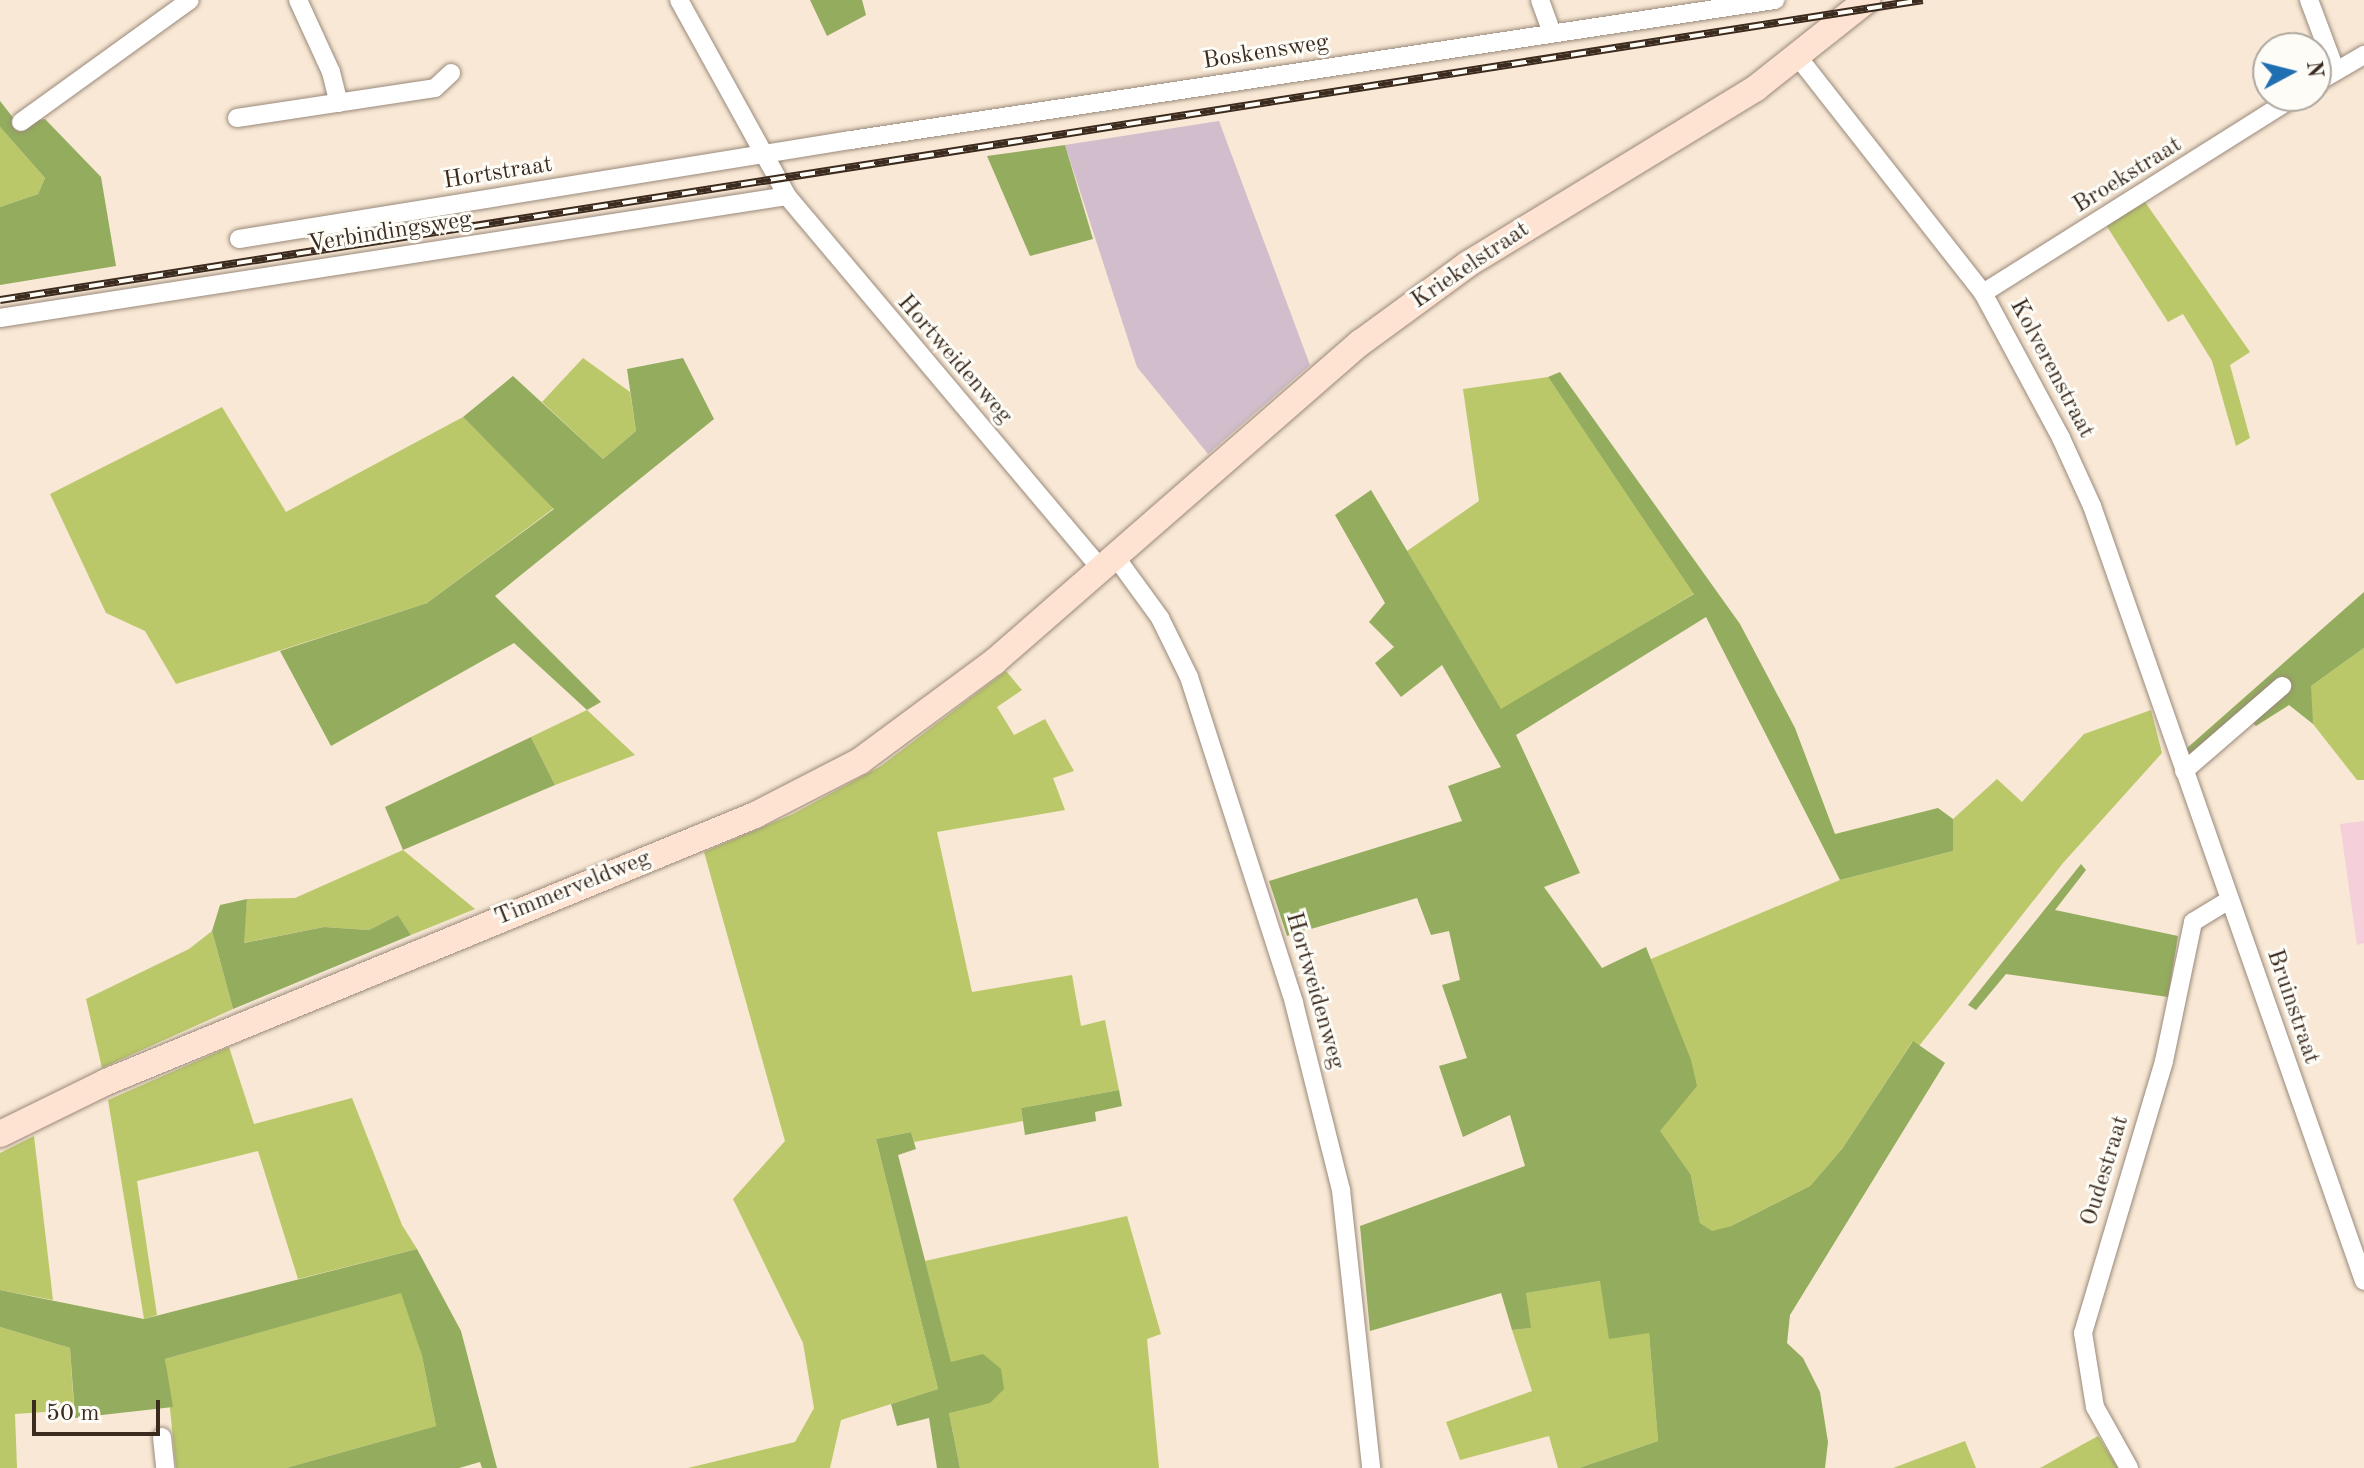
<!DOCTYPE html>
<style>
body{margin:0}
#map{position:relative;width:2364px;height:1468px;overflow:hidden;background:#f8e8d5;font-family:"Old Standard TT",serif}
div>[style]{position:absolute}
.built>*{inset:0;background:#f5cfda}
.industrial>*{inset:0;background:#d1bdcb}
.green>*{inset:0;background:#bac86a}
.forest>*{inset:0;background:#93ac5e}
.roads{filter:drop-shadow(0 0 2px #9a897a) drop-shadow(0 0 2px #9a897a)}
.street>*{height:18px;margin:-9px;padding:0 9px;transform-origin:9px;border-radius:9px;background:#fff}
.secondary>*{height:26px;margin:-13px;padding:0 13px;transform-origin:13px;border-radius:13px;background:#fee3d2}
.rail>*{height:8px;margin-top:-4px;transform-origin:0;background:repeating-linear-gradient(90deg,#fdfcf7 0 15px,#3b2a1e 0 30px);box-sizing:border-box;border-block:2px solid #3b2a1e}
span{translate:-50% -50%;white-space:nowrap;text-align:center;line-height:1.15;-webkit-text-stroke:6px #fdfcf7;paint-order:stroke}
.street-label{font-size:24px;color:#3b2a1e}
.north{position:absolute;left:2252px;top:32px;width:80px;height:80px;box-sizing:border-box;background:#fdfcf7;border:2px solid #afa8a0;border-radius:50%;rotate:83deg;font-size:22px;font-weight:700;line-height:32px;text-align:center;color:#3b2a1e}
.north::after{content:'';display:block;margin:auto;width:28px;height:36px;background:#1f6fb2;clip-path:polygon(50% 0,100% 100%,50% 72%,0 100%)}
.scale{position:absolute;left:32px;top:1400px;width:128px;height:36px;box-sizing:border-box;border:4px solid #3b2a1e;border-top:0;padding-left:10px;font-size:24px;line-height:28px;white-space:nowrap;color:#3b2a1e;-webkit-text-stroke:6px #fdfcf7;paint-order:stroke}
</style>
<div id="map">
<div class="built">
<i style="clip-path:polygon(2364px 821px,2364px 943px,2357px 945px,2340px 824px)"></i>
</div>
<div class="industrial">
<i style="clip-path:polygon(1219px 121px,1310px 365px,1208px 454px,1137px 367px,1065px 145px)"></i>
</div>
<div class="green">
<i style="clip-path:polygon(0 127px,45px 178px,38px 194px,0 207px)"></i>
<i style="clip-path:polygon(2145px 202px,2250px 352px,2230px 365px,2250px 438px,2236px 446px,2212px 361px,2183px 314px,2168px 322px,2106px 225px)"></i>
<i style="clip-path:polygon(583px 358px,630px 392px,636px 431px,603px 459px,542px 402px)"></i>
<i style="clip-path:polygon(1548px 377px,1695px 593px,1501px 710px,1407px 551px,1479px 501px,1463px 389px)"></i>
<i style="clip-path:polygon(222px 407px,286px 512px,463px 417px,554px 508px,427px 603px,176px 684px,145px 631px,106px 613px,50px 494px)"></i>
<i style="clip-path:polygon(2364px 648px,2364px 780px,2357px 780px,2313px 724px,2308px 707px,2311px 686px)"></i>
<i style="clip-path:polygon(1006px 671px,1022px 690px,997px 707px,1014px 735px,1045px 719px,1074px 771px,1053px 778px,1065px 810px,937px 832px,972px 992px,1072px 975px,1081px 1026px,1105px 1020px,1119px 1090px,1021px 1108px,1023px 1121px,914px 1142px,911px 1132px,876px 1139px,938px 1389px,841px 1420px,830px 1468px,688px 1468px,795px 1442px,814px 1408px,803px 1343px,733px 1199px,785px 1141px,704px 852px,793px 814px,881px 766px)"></i>
<i style="clip-path:polygon(587px 710px,635px 755px,555px 785px,531px 737px)"></i>
<i style="clip-path:polygon(2151px 710px,2162px 753px,2063px 863px,1919px 1046px,1912px 1042px,1842px 1149px,1810px 1186px,1731px 1226px,1712px 1232px,1700px 1223px,1691px 1175px,1659px 1131px,1651px 959px,1840px 880px,1953px 851px,1953px 819px,1997px 779px,2022px 802px,2084px 734px)"></i>
<i style="clip-path:polygon(403px 850px,475px 909px,411px 935px,398px 915px,369px 930px,324px 927px,243px 943px,247px 899px,295px 898px)"></i>
<i style="clip-path:polygon(212px 931px,233px 1009px,102px 1068px,86px 999px,189px 949px)"></i>
<i style="clip-path:polygon(229px 1047px,254px 1124px,352px 1098px,402px 1225px,417px 1249px,298px 1279px,258px 1151px,137px 1181px,157px 1315px,144px 1319px,108px 1100px)"></i>
<i style="clip-path:polygon(34px 1136px,53px 1300px,0 1290px,0 1153px)"></i>
<i style="clip-path:polygon(1127px 1216px,1161px 1334px,1147px 1339px,1159px 1468px,960px 1468px,949px 1413px,951px 1363px,925px 1261px)"></i>
<i style="clip-path:polygon(1600px 1281px,1649px 1333px,1658px 1441px,1579px 1468px,1558px 1468px,1549px 1436px,1460px 1460px,1446px 1422px,1532px 1391px,1512px 1330px,1530px 1328px,1525px 1293px)"></i>
<i style="clip-path:polygon(402px 1292px,422px 1356px,436px 1426px,286px 1468px,176px 1468px,165px 1359px)"></i>
<i style="clip-path:polygon(0 1327px,70px 1348px,74px 1410px,15px 1414px,17px 1468px,0 1468px)"></i>
<i style="clip-path:polygon(2098px 1436px,2118px 1468px,2040px 1468px)"></i>
<i style="clip-path:polygon(1965px 1441px,1976px 1468px,1893px 1468px)"></i>
</div>
<div class="forest">
<i style="clip-path:polygon(810px 0,862px 0,866px 15px,827px 36px)"></i>
<i style="clip-path:polygon(0 101px,18px 124px,45px 119px,101px 177px,116px 266px,0 285px,0 207px,38px 194px,45px 178px,0 127px)"></i>
<i style="clip-path:polygon(1065px 145px,1093px 239px,1030px 256px,987px 156px)"></i>
<i style="clip-path:polygon(683px 358px,714px 419px,495px 596px,601px 702px,587px 710px,514px 643px,331px 746px,280px 651px,427px 603px,554px 509px,463px 417px,513px 376px,603px 459px,636px 431px,627px 369px)"></i>
<i style="clip-path:polygon(1560px 372px,1740px 624px,1795px 728px,1835px 834px,1938px 808px,1953px 819px,1953px 851px,1840px 880px,1706px 617px,1516px 735px,1580px 873px,1544px 887px,1602px 968px,1646px 947px,1691px 1060px,1697px 1086px,1660px 1131px,1691px 1175px,1700px 1223px,1712px 1231px,1731px 1226px,1810px 1186px,1842px 1149px,1913px 1041px,1945px 1063px,1790px 1315px,1787px 1343px,1803px 1358px,1820px 1392px,1828px 1442px,1825px 1468px,1579px 1468px,1658px 1441px,1649px 1333px,1609px 1339px,1600px 1281px,1526px 1293px,1531px 1328px,1512px 1330px,1501px 1293px,1370px 1331px,1360px 1226px,1525px 1166px,1510px 1115px,1463px 1137px,1439px 1066px,1467px 1058px,1442px 985px,1460px 980px,1449px 931px,1431px 935px,1417px 898px,1287px 936px,1269px 881px,1462px 821px,1448px 786px,1501px 767px,1442px 665px,1401px 697px,1375px 663px,1394px 647px,1369px 622px,1385px 603px,1335px 515px,1371px 490px,1501px 709px,1694px 594px,1548px 377px)"></i>
<i style="clip-path:polygon(2364px 592px,2364px 648px,2311px 686px,2313px 724px,2289px 705px,2256px 726px,2242px 712px,2192px 755px,2186px 749px)"></i>
<i style="clip-path:polygon(531px 737px,555px 785px,403px 850px,385px 807px)"></i>
<i style="clip-path:polygon(2081px 864px,2086px 870px,2055px 910px,2178px 936px,2168px 997px,2006px 974px,1976px 1010px,1968px 1005px)"></i>
<i style="clip-path:polygon(247px 899px,244px 943px,324px 927px,369px 930px,398px 915px,411px 935px,233px 1009px,212px 931px,220px 905px)"></i>
<i style="clip-path:polygon(1119px 1090px,1122px 1106px,1095px 1112px,1096px 1121px,1025px 1135px,1021px 1108px)"></i>
<i style="clip-path:polygon(911px 1132px,916px 1149px,898px 1155px,951px 1362px,983px 1354px,1001px 1369px,1004px 1389px,990px 1403px,949px 1413px,960px 1468px,937px 1468px,929px 1418px,897px 1426px,891px 1404px,938px 1389px,876px 1139px)"></i>
<i style="clip-path:polygon(417px 1249px,461px 1331px,497px 1468px,482px 1468px,480px 1462px,459px 1468px,286px 1468px,436px 1426px,422px 1356px,401px 1293px,165px 1359px,173px 1407px,75px 1418px,70px 1348px,0 1327px,0 1290px,144px 1319px)"></i>
</div>
<div class="roads">
<div class="street">
<i style="left:298px;top:0;width:79px;rotate:65.4deg"></i>
<i style="left:331px;top:72px;width:32px;rotate:76deg"></i>
<i style="left:679px;top:0;width:224px;rotate:61.1deg"></i>
<i style="left:787px;top:196px;width:486px;rotate:49.9deg"></i>
<i style="left:1540px;top:0;width:33px;rotate:70deg"></i>
<i style="left:2309px;top:0;width:74px;rotate:69.4deg"></i>
<i style="left:1798px;top:57px;width:300px;rotate:51.9deg"></i>
<i style="left:1983px;top:293px;width:165px;rotate:61.7deg"></i>
<i style="left:2061px;top:438px;width:75px;rotate:65.5deg"></i>
<i style="left:2092px;top:506px;width:821px;rotate:70.66deg"></i>
<i style="left:2316px;top:83px;width:56px;rotate:-30.3deg"></i>
<i style="left:237px;top:118px;width:200px;rotate:-8.6deg"></i>
<i style="left:435px;top:88px;width:22px;rotate:-43deg"></i>
<i style="left:21px;top:122px;width:208px;rotate:-35.8deg"></i>
<i style="left:239px;top:239px;width:620px;rotate:-9.19deg"></i>
<i style="left:851px;top:140px;width:935px;rotate:-8.62deg"></i>
<i style="left:1983px;top:293px;width:370px;rotate:-32.2deg"></i>
<i style="left:0;top:318px;width:796px;rotate:-8.81deg"></i>
<i style="left:1115px;top:556px;width:77px;rotate:54deg"></i>
<i style="left:1160px;top:618px;width:66px;rotate:63.8deg"></i>
<i style="left:1189px;top:677px;width:342px;rotate:72.1deg"></i>
<i style="left:1294px;top:1003px;width:193px;rotate:75.9deg"></i>
<i style="left:1341px;top:1190px;width:280px;rotate:83.8deg"></i>
<i style="left:2184px;top:771px;width:130px;rotate:-40.9deg"></i>
<i style="left:162px;top:1437px;width:31px;rotate:84deg"></i>
<i style="left:2129px;top:1468px;width:70px;rotate:-119.1deg"></i>
<i style="left:2095px;top:1407px;width:75px;rotate:-99.2deg"></i>
<i style="left:2083px;top:1333px;width:284px;rotate:-73.4deg"></i>
<i style="left:2164px;top:1061px;width:142px;rotate:-78.2deg"></i>
<i style="left:2193px;top:922px;width:42px;rotate:-31.4deg"></i>
</div>
<div class="secondary">
<i style="left:0;top:1134px;width:118px;rotate:-26.1deg"></i>
<i style="left:106px;top:1082px;width:702px;rotate:-22.36deg"></i>
<i style="left:755px;top:815px;width:118px;rotate:-27.2deg"></i>
<i style="left:860px;top:761px;width:167px;rotate:-36.5deg"></i>
<i style="left:994px;top:662px;width:486px;rotate:-41.1deg"></i>
<i style="left:1360px;top:343px;width:134px;rotate:-36.2deg"></i>
<i style="left:1468px;top:264px;width:338px;rotate:-31.4deg"></i>
<i style="left:1756px;top:88px;width:142px;rotate:-38.4deg"></i>
</div>
</div>
<div class="rail">
<i style="left:0;top:300px;width:1946px;rotate:-8.87deg"></i>
</div>
<div class="street-label">
<span style="left:1266px;top:53px;rotate:-9deg">Boskensweg</span>
<span style="left:498px;top:174px;rotate:-9deg">Hortstraat</span>
<span style="left:2128px;top:176px;rotate:-32deg">Broekstraat</span>
<span style="left:390px;top:233px;rotate:-9deg">Verbindingsweg</span>
<span style="left:1471px;top:266px;rotate:-34deg">Kriekelstraat</span>
<span style="left:954px;top:360px;rotate:49deg">Hortweidenweg</span>
<span style="left:2051px;top:369px;rotate:62deg">Kolverenstraat</span>
<span style="left:573px;top:889px;rotate:-22deg">Timmerveldweg</span>
<span style="left:1314px;top:991px;rotate:74deg">Hortweidenweg</span>
<span style="left:2292px;top:1007px;rotate:71deg">Bruinstraat</span>
<span style="left:2106px;top:1171px;rotate:-73deg">Oudestraat</span>
</div>
<div class="north">N</div>
<div class="scale">50 m</div>
</div>
